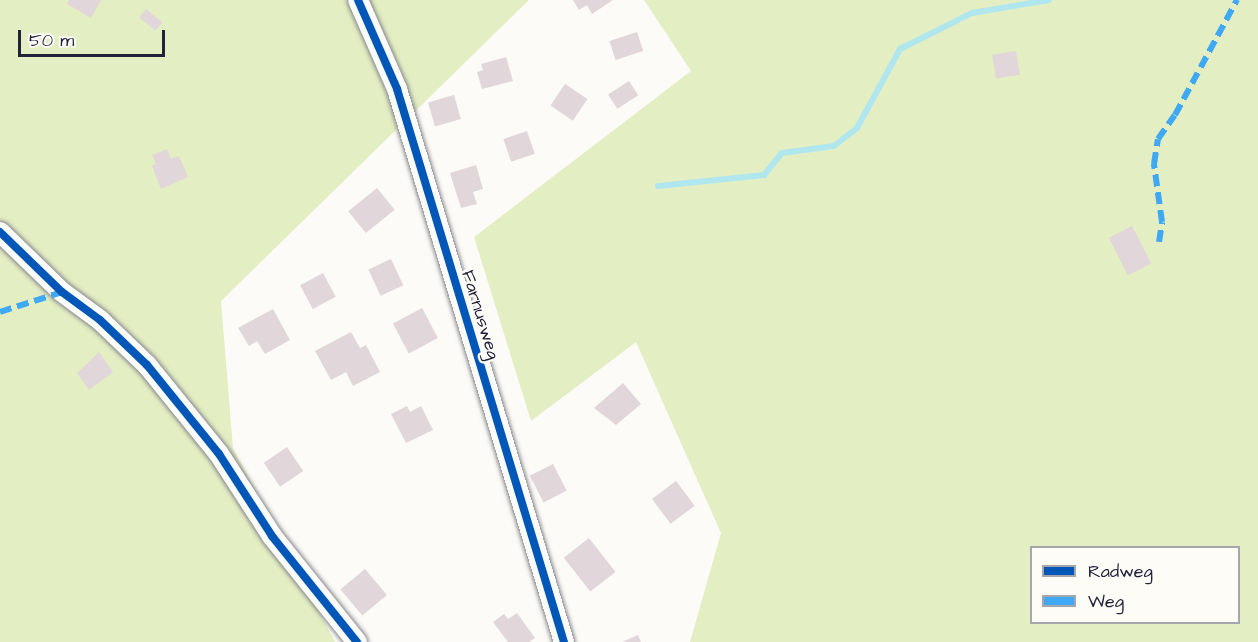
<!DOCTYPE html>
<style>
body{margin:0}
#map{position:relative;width:1258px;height:642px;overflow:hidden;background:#fcfbf8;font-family:"Architects Daughter",sans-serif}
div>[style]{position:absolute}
.green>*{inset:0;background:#e4eec3}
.stream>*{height:6px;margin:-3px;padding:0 3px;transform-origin:3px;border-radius:3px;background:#b0e7ef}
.building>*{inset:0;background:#e1d6d9;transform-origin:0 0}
.roads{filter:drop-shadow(0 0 2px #88888c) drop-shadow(0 0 2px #88888c)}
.minor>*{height:20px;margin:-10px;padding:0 10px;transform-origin:10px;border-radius:10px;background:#fbfbf9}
.quiet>*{height:6px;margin-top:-3px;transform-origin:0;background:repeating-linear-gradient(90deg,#3fa9f5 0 12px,transparent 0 18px)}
.cycleway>*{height:8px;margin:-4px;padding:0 4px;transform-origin:4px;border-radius:4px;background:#0057b8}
span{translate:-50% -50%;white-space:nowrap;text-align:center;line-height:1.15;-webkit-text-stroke:4.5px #fdfcf7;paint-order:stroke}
.street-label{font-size:18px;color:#22223b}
.legend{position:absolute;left:1030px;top:546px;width:210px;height:78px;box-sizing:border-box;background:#fdfcf7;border:2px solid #a5a5ac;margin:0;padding:8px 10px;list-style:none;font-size:18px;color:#22223b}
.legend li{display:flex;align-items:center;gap:12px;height:30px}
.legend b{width:30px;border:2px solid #a5a5ac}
.scale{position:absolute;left:18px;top:30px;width:147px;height:27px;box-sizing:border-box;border:3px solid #22223b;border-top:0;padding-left:8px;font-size:18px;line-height:21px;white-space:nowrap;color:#22223b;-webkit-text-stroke:4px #fdfcf7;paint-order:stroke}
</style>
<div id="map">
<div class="green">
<i style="clip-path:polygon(0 0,529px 0,221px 301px,233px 448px,335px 642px,0 642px)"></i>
<i style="clip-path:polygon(evenodd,644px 0,1258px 0,1258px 642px,690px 642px,721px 533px,636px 342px,531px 421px,474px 237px,691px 71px,644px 0,1032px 548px,1238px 548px,1238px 622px,1032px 622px,1032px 548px)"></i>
</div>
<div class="stream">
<i style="left:658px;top:186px;width:107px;rotate:-5.9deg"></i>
<i style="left:764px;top:175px;width:28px;rotate:-51deg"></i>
<i style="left:782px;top:153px;width:52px;rotate:-7.7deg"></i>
<i style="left:834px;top:146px;width:29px;rotate:-38deg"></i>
<i style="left:857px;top:128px;width:90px;rotate:-61.4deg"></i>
<i style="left:900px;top:49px;width:80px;rotate:-26.6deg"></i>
<i style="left:972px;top:13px;width:78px;rotate:-9.6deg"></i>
</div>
<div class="building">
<i style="clip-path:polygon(69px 0,101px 0,91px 18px,67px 4px)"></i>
<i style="clip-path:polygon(573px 0,613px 0,592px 14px,587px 5px,579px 10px)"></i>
<i style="left:146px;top:9px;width:21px;height:11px;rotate:39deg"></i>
<i style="left:637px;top:32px;width:20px;height:29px;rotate:72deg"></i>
<i style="left:1016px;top:51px;width:24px;height:24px;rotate:81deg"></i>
<i style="clip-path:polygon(506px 57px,513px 81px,482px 89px,477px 72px,483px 70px,481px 64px)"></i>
<i style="left:629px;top:81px;width:17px;height:25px;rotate:57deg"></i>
<i style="left:565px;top:84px;width:27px;height:26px;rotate:34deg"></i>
<i style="left:454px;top:95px;width:25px;height:27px;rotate:74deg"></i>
<i style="left:527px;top:131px;width:24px;height:25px;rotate:71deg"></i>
<i style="clip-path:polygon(167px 149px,171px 159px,179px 156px,188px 177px,161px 189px,152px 166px,156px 164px,152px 155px)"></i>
<i style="clip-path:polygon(476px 165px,483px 189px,473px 192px,477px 204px,461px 208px,450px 173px)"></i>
<i style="left:377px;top:188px;width:28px;height:37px;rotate:51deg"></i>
<i style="left:1132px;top:226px;width:42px;height:26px;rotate:63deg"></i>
<i style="left:391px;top:259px;width:29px;height:25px;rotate:65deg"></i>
<i style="left:323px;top:273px;width:27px;height:26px;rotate:62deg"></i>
<i style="left:422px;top:308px;width:34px;height:33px;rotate:62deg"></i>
<i style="clip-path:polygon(273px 309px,290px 340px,265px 354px,257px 341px,249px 346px,238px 328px)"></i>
<i style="clip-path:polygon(351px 332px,360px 348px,366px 345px,380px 372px,353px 386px,346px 372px,331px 380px,315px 351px)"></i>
<i style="clip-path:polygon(99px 352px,113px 372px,89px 390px,77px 373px)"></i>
<i style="clip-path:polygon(623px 383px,641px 404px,616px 425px,594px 408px)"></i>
<i style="clip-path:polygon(407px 406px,410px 412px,421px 406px,433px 430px,406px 443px,391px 414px)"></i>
<i style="left:287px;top:447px;width:29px;height:28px;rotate:56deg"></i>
<i style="left:553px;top:464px;width:30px;height:26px;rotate:63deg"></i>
<i style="left:676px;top:481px;width:31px;height:30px;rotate:53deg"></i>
<i style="left:589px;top:538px;width:43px;height:32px;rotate:52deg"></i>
<i style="left:365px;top:569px;width:34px;height:32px;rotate:50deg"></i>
<i style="clip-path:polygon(517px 613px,535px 638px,529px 642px,508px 642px,493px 622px,504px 614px,508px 619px)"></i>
<i style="clip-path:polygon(638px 635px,641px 642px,622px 642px)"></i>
</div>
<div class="roads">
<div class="minor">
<i style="left:358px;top:0;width:97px;rotate:66.3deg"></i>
<i style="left:397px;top:89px;width:578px;rotate:73.2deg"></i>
<i style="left:0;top:232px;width:86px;rotate:44.1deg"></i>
<i style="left:62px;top:292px;width:47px;rotate:36.4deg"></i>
<i style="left:100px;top:320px;width:65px;rotate:43.8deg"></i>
<i style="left:147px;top:365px;width:114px;rotate:51deg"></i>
<i style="left:219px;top:454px;width:98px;rotate:57.1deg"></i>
<i style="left:272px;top:536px;width:136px;rotate:51.3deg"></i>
</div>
</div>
<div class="quiet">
<i style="left:1159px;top:242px;width:20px;rotate:-81deg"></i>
<i style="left:1162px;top:222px;width:59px;rotate:-97.9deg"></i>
<i style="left:1154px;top:164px;width:25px;rotate:-81deg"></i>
<i style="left:1158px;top:139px;width:29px;rotate:-55deg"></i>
<i style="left:1175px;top:115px;width:131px;rotate:-61.7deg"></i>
<i style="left:0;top:312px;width:65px;rotate:-17.9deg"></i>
</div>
<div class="cycleway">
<i style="left:358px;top:0;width:97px;rotate:66.3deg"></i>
<i style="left:397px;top:89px;width:578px;rotate:73.2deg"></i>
<i style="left:0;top:232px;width:86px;rotate:44.1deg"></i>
<i style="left:62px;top:292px;width:47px;rotate:36.4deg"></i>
<i style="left:100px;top:320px;width:65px;rotate:43.8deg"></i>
<i style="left:147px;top:365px;width:114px;rotate:51deg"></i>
<i style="left:219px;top:454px;width:98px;rotate:57.1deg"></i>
<i style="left:272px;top:536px;width:136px;rotate:51.3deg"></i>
</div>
<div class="street-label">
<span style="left:480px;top:315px;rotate:73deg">Farnusweg</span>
</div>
<ul class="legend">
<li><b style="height:8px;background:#0057b8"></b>Radweg</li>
<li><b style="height:8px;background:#3fa9f5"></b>Weg</li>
</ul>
<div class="scale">50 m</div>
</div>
